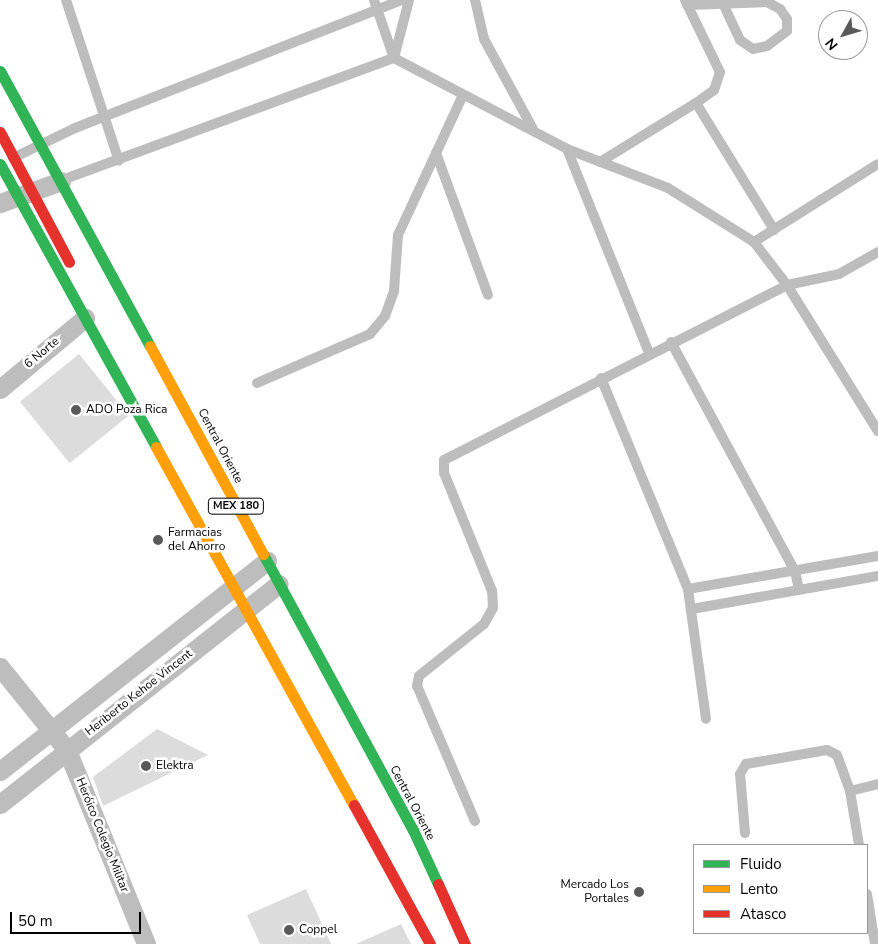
<!DOCTYPE html>
<meta charset="utf-8">
<style>
body{margin:0}
#map{position:relative;width:878px;height:944px;overflow:hidden;background:#fff;font-family:"Nunito Sans",sans-serif}
div>[style]{position:absolute}
.building>*{inset:0;background:#dcdcdc;transform-origin:0 0}
.lane>*{height:10px;margin:-5px;padding:0 5px;transform-origin:5px;border-radius:5px;background:#bdbdbd}
.street>*{height:19px;margin:-9.5px;padding:0 9.5px;transform-origin:9.5px;border-radius:9.5px;background:#bdbdbd}
.fast>*{height:11px;margin:-5.5px;padding:0 5.5px;transform-origin:5.5px;border-radius:5.5px;background:#30b455}
.slow>*{height:11px;margin:-5.5px;padding:0 5.5px;transform-origin:5.5px;border-radius:5.5px;background:#ff9f0a}
.jam>*{height:11px;margin:-5.5px;padding:0 5.5px;transform-origin:5.5px;border-radius:5.5px;background:#e5322d}
.dots>*{width:14px;height:14px;translate:-50% -50%;box-sizing:border-box;border:2px solid #fff;border-radius:50%}
span{translate:-50% -50%;white-space:nowrap;text-align:center;line-height:1.15;-webkit-text-stroke:5px #fff;paint-order:stroke}
.shield-label span{padding:1px 4px;background:#fff;border:1px solid;border-radius:4px;-webkit-text-stroke-width:0}
.shield-label{font-size:11px;color:#000;font-weight:700}
.street-label{font-size:12px;color:#000}
.poi-label{font-size:12px;color:#000}
.left{translate:0 -50%;text-align:left}
.right{translate:-100% -50%;text-align:right}
.legend{position:absolute;left:693px;top:844px;width:175px;height:90px;box-sizing:border-box;background:#fff;border:1px solid #999;margin:0;padding:6px 9px;list-style:none;font-size:15px;color:#000}
.legend li{display:flex;align-items:center;gap:10px;height:25px}
.legend b{width:25px;border:1px solid #999}
.north{position:absolute;left:818px;top:10px;width:50px;height:50px;box-sizing:border-box;background:#fff;border:1px solid #999;border-radius:50%;rotate:231deg;font-size:14px;font-weight:700;line-height:20px;text-align:center;color:#000}
.north::after{content:'';display:block;margin:auto;width:18px;height:22px;background:#595959;clip-path:polygon(50% 0,100% 100%,50% 72%,0 100%)}
.scale{position:absolute;left:10px;top:912px;width:131px;height:22px;box-sizing:border-box;border:2px solid #000;border-top:0;padding-left:6px;font-size:15px;line-height:18px;white-space:nowrap;color:#000;-webkit-text-stroke:4px #fff;paint-order:stroke}
</style>
<div id="map">
<div class="building">
<i style="left:79px;top:354px;width:79px;height:76px;rotate:51deg"></i>
<i style="clip-path:polygon(157px 729px,208px 755px,103px 806px,93px 777px)"></i>
<i style="clip-path:polygon(306px 889px,331px 944px,260px 944px,247px 915px)"></i>
<i style="clip-path:polygon(401px 924px,411px 944px,356px 944px)"></i>
</div>
<div class="lane">
<i style="left:66px;top:0;width:169px;rotate:71.8deg"></i>
<i style="left:374px;top:0;width:61px;rotate:71deg"></i>
<i style="left:394px;top:58px;width:195px;rotate:27.7deg"></i>
<i style="left:567px;top:149px;width:108px;rotate:21.1deg"></i>
<i style="left:668px;top:188px;width:102px;rotate:32.1deg"></i>
<i style="left:754px;top:242px;width:54px;rotate:52.5deg"></i>
<i style="left:787px;top:285px;width:172px;rotate:58.1deg"></i>
<i style="left:475px;top:0;width:40px;rotate:77deg"></i>
<i style="left:484px;top:39px;width:102px;rotate:61.4deg"></i>
<i style="left:685px;top:0;width:80px;rotate:64.1deg"></i>
<i style="left:720px;top:72px;width:19px;rotate:108deg"></i>
<i style="left:714px;top:90px;width:22px;rotate:144deg"></i>
<i style="left:696px;top:103px;width:149px;rotate:58.4deg"></i>
<i style="left:687px;top:5px;width:80px;rotate:-2.1deg"></i>
<i style="left:767px;top:2px;width:15px;rotate:28deg"></i>
<i style="left:780px;top:9px;width:12px;rotate:55deg"></i>
<i style="left:787px;top:19px;width:12px;rotate:90deg"></i>
<i style="left:787px;top:31px;width:25px;rotate:143deg"></i>
<i style="left:767px;top:46px;width:14px;rotate:168deg"></i>
<i style="left:753px;top:49px;width:16px;rotate:-145deg"></i>
<i style="left:740px;top:40px;width:40px;rotate:-115deg"></i>
<i style="left:567px;top:149px;width:220px;rotate:68.1deg"></i>
<i style="left:436px;top:153px;width:151px;rotate:69.9deg"></i>
<i style="left:13px;top:158px;width:69px;rotate:-25.8deg"></i>
<i style="left:75px;top:128px;width:350px;rotate:-21.4deg"></i>
<i style="left:600px;top:162px;width:113px;rotate:-31.6deg"></i>
<i style="left:62px;top:180px;width:354px;rotate:-20.2deg"></i>
<i style="left:394px;top:58px;width:60px;rotate:-75.5deg"></i>
<i style="left:754px;top:242px;width:146px;rotate:-32.2deg"></i>
<i style="left:671px;top:342px;width:260px;rotate:61.6deg"></i>
<i style="left:795px;top:571px;width:19px;rotate:78deg"></i>
<i style="left:601px;top:378px;width:228px;rotate:67.6deg"></i>
<i style="left:688px;top:589px;width:131px;rotate:82.1deg"></i>
<i style="left:257px;top:383px;width:123px;rotate:-23.4deg"></i>
<i style="left:370px;top:334px;width:23px;rotate:-50deg"></i>
<i style="left:385px;top:316px;width:27px;rotate:-70deg"></i>
<i style="left:394px;top:291px;width:56px;rotate:-85.9deg"></i>
<i style="left:398px;top:235px;width:152px;rotate:-65.1deg"></i>
<i style="left:688px;top:589px;width:193px;rotate:-9.9deg"></i>
<i style="left:692px;top:609px;width:189px;rotate:-10.1deg"></i>
<i style="left:850px;top:791px;width:29px;rotate:-14deg"></i>
<i style="left:475px;top:821px;width:147px;rotate:-113.2deg"></i>
<i style="left:417px;top:686px;width:10px;rotate:-79deg"></i>
<i style="left:419px;top:676px;width:83px;rotate:-38.7deg"></i>
<i style="left:484px;top:624px;width:18px;rotate:-61deg"></i>
<i style="left:493px;top:608px;width:17px;rotate:-93deg"></i>
<i style="left:492px;top:591px;width:127px;rotate:-112.1deg"></i>
<i style="left:444px;top:473px;width:13px;rotate:-90deg"></i>
<i style="left:444px;top:460px;width:385px;rotate:-27deg"></i>
<i style="left:787px;top:285px;width:53px;rotate:-11.9deg"></i>
<i style="left:839px;top:274px;width:45px;rotate:-29.4deg"></i>
<i style="left:745px;top:833px;width:59px;rotate:-94.8deg"></i>
<i style="left:740px;top:774px;width:12px;rotate:-59deg"></i>
<i style="left:746px;top:764px;width:82px;rotate:-9.8deg"></i>
<i style="left:827px;top:750px;width:11px;rotate:27deg"></i>
<i style="left:837px;top:755px;width:38px;rotate:70deg"></i>
<i style="left:850px;top:791px;width:55px;rotate:80.5deg"></i>
<i style="left:867px;top:894px;width:51px;rotate:80.9deg"></i>
</div>
<div class="street">
<i style="left:0;top:203px;width:65px;rotate:-19.8deg"></i>
<i style="left:0;top:389px;width:111px;rotate:-39.9deg"></i>
<i style="left:0;top:667px;width:107px;rotate:51.1deg"></i>
<i style="left:67px;top:750px;width:209px;rotate:67.8deg"></i>
<i style="left:0;top:771px;width:340px;rotate:-38.2deg"></i>
<i style="left:0;top:804px;width:355px;rotate:-38.3deg"></i>
</div>
<div class="fast">
<i style="left:0;top:71px;width:313px;rotate:61.4deg"></i>
<i style="left:0;top:164px;width:323px;rotate:61.1deg"></i>
<i style="left:263px;top:554px;width:314px;rotate:61.5deg"></i>
<i style="left:413px;top:830px;width:60px;rotate:65.2deg"></i>
</div>
<div class="slow">
<i style="left:150px;top:346px;width:237px;rotate:61.5deg"></i>
<i style="left:156px;top:447px;width:409px;rotate:61.1deg"></i>
</div>
<div class="jam">
<i style="left:0;top:132px;width:147px;rotate:62deg"></i>
<i style="left:354px;top:805px;width:158px;rotate:61.3deg"></i>
<i style="left:438px;top:884px;width:66px;rotate:65.8deg"></i>
</div>
<div class="dots">
<i style="left:76px;top:410px;background:#595959"></i>
<i style="left:158px;top:540px;background:#595959"></i>
<i style="left:146px;top:766px;background:#595959"></i>
<i style="left:639px;top:892px;background:#595959"></i>
<i style="left:289px;top:930px;background:#595959"></i>
</div>
<div class="shield-label">
<span style="left:236px;top:506px">MEX 180</span>
</div>
<div class="street-label">
<span style="left:42px;top:353px;rotate:-40deg">6 Norte</span>
<span style="left:220px;top:446px;rotate:62deg">Central Oriente</span>
<span style="left:139px;top:693px;rotate:-38deg">Heriberto Kehoe Vincent</span>
<span style="left:412px;top:803px;rotate:62deg">Central Oriente</span>
<span style="left:102px;top:835px;rotate:68deg">Heróico Colegio Militar</span>
</div>
<div class="poi-label">
<span class="left" style="left:86px;top:410px">ADO Poza Rica</span>
<span class="left" style="left:168px;top:540px">Farmacias<br>del Ahorro</span>
<span class="left" style="left:156px;top:766px">Elektra</span>
<span class="right" style="left:629px;top:892px">Mercado Los<br>Portales</span>
<span class="left" style="left:299px;top:930px">Coppel</span>
</div>
<ul class="legend">
<li><b style="height:6px;background:#30b455"></b>Fluido</li>
<li><b style="height:6px;background:#ff9f0a"></b>Lento</li>
<li><b style="height:6px;background:#e5322d"></b>Atasco</li>
</ul>
<div class="north">N</div>
<div class="scale">50 m</div>
</div>
